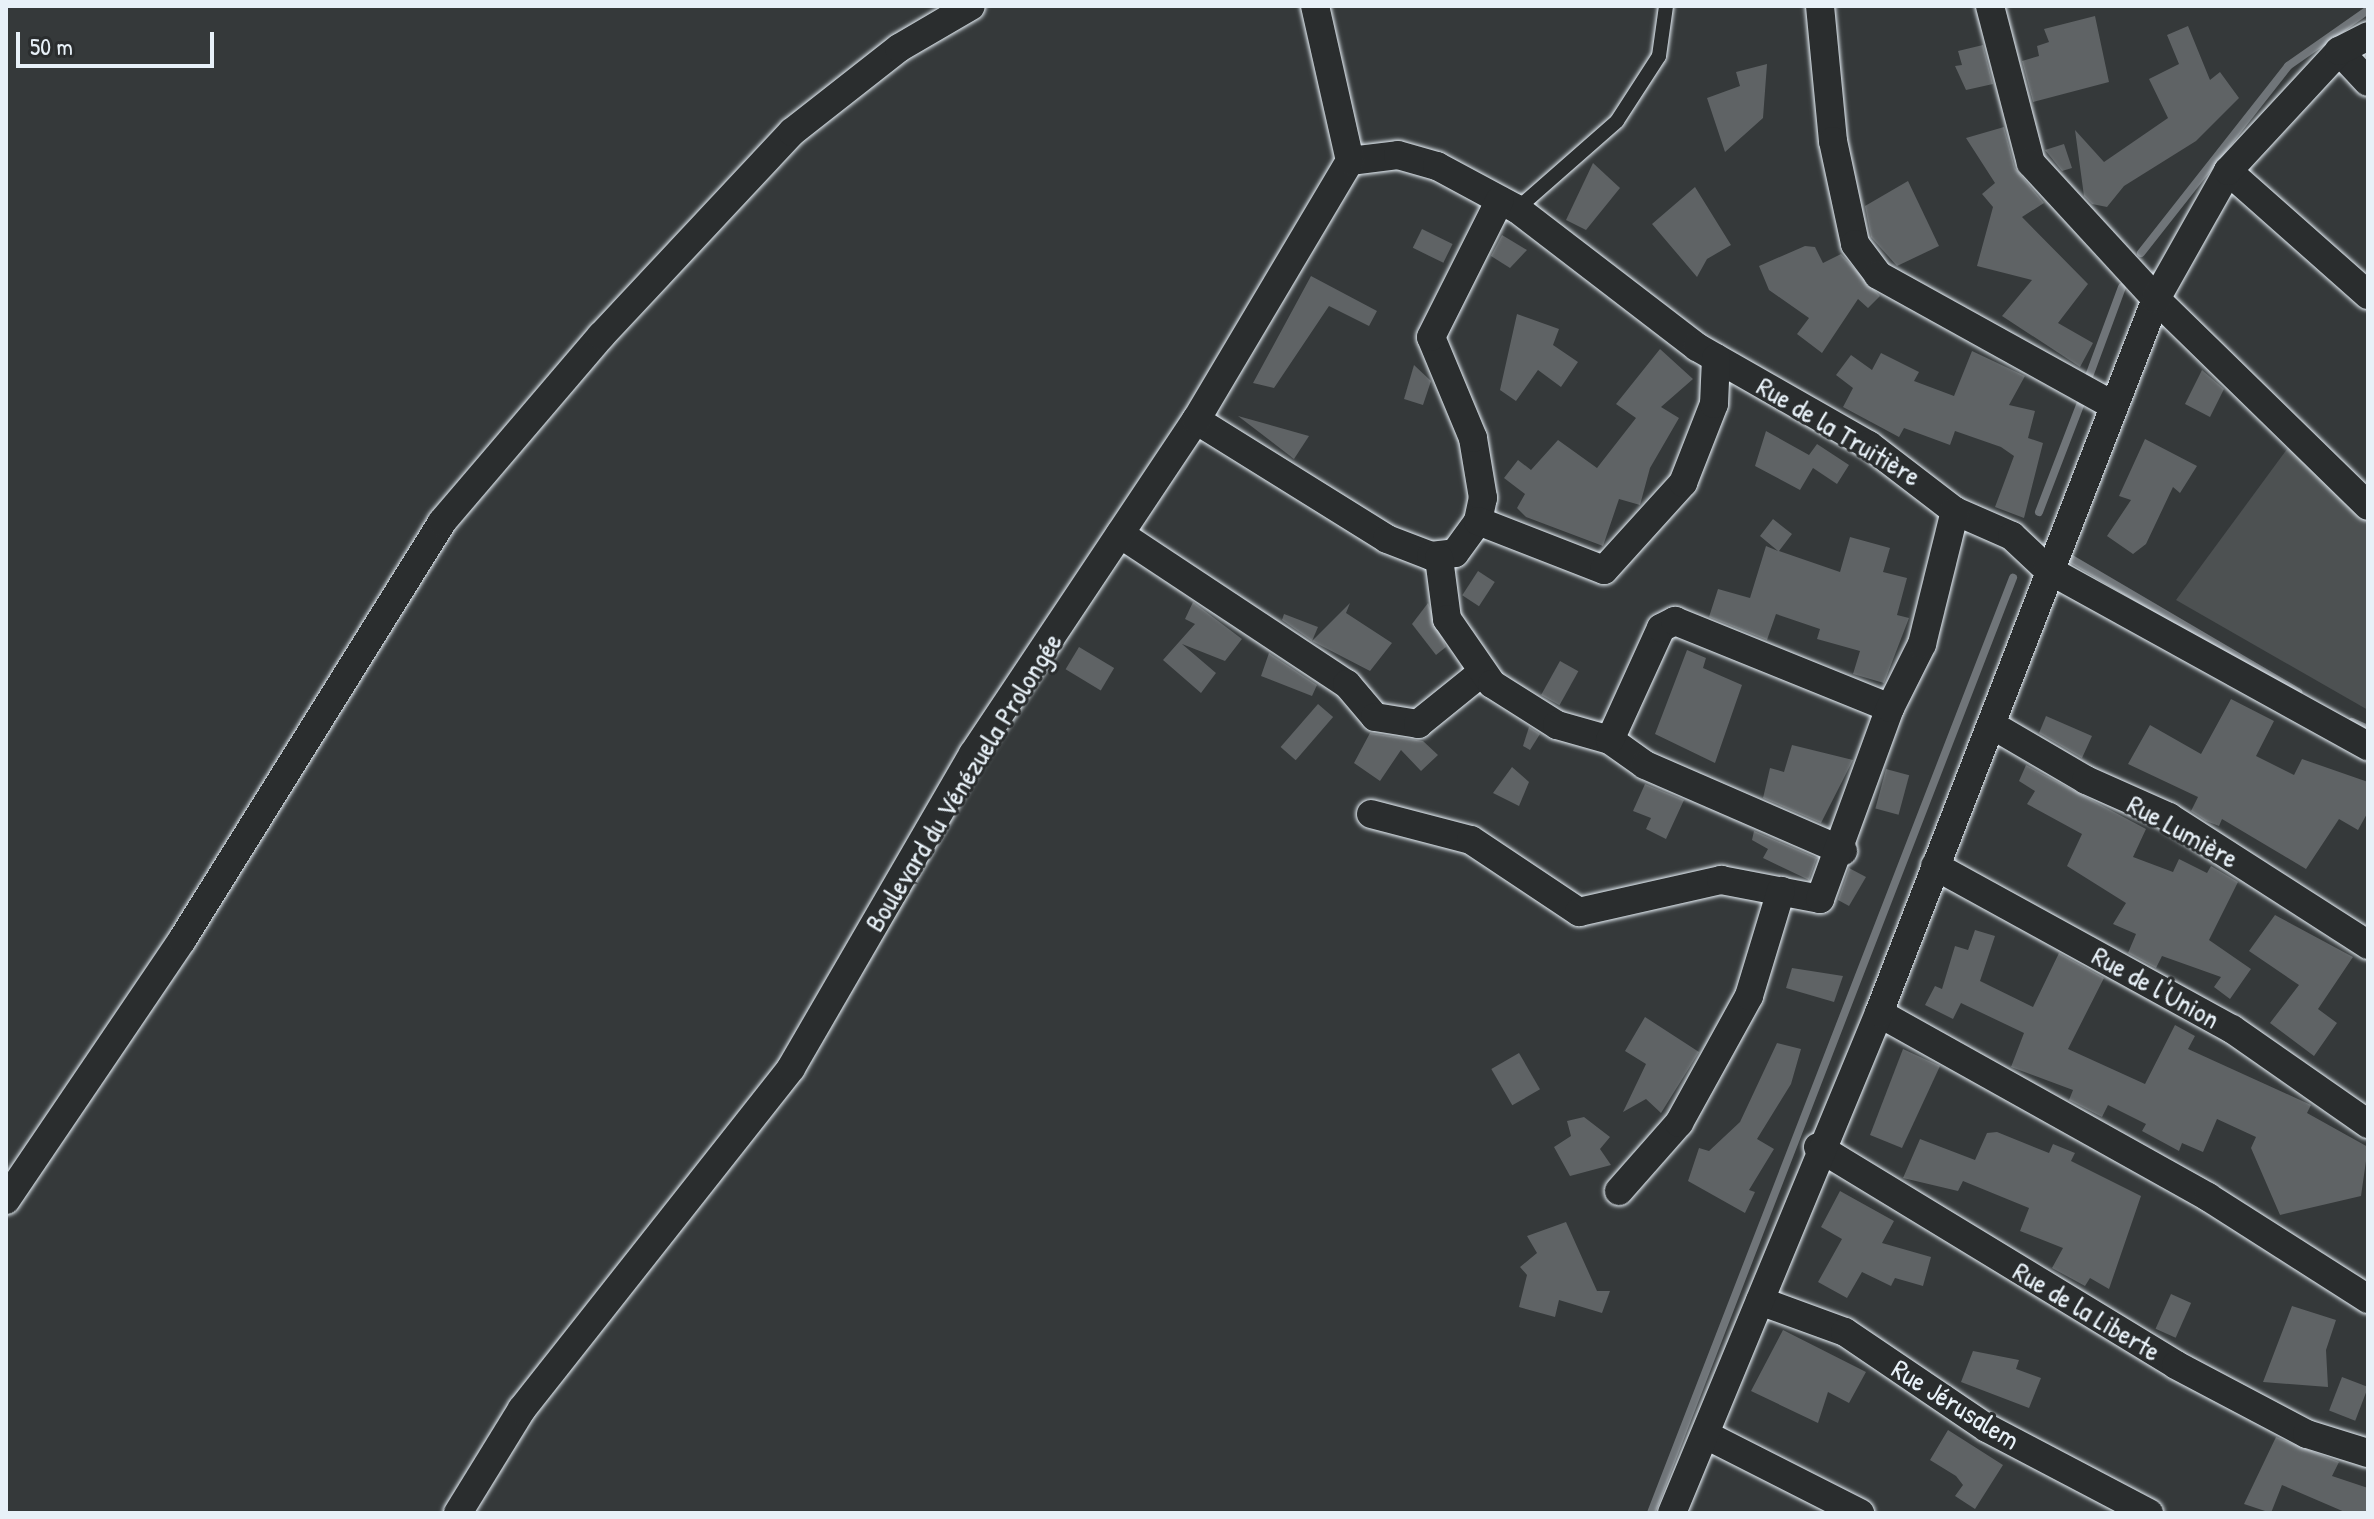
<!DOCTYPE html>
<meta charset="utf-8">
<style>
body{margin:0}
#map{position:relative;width:2374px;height:1519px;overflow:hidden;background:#35393a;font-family:"Patrick Hand",sans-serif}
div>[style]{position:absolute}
.green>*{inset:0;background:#4d5152}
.stream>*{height:8px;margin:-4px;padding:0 4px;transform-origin:4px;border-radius:4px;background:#707579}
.building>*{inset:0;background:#5f6365;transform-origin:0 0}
.roads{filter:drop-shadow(0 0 2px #e8f1f8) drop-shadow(0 0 2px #e8f1f8)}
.lane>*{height:14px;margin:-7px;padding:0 7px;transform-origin:7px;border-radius:7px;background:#2a2d2e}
.street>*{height:28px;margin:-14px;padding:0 14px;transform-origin:14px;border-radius:14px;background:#2a2d2e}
span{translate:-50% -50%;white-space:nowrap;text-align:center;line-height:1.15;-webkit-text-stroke:6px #2a2d2e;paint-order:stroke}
.street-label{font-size:28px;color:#e8f1f8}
.frame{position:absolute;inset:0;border:8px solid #e8f1f8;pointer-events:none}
.scale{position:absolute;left:16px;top:32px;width:198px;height:36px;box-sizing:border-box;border:4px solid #e8f1f8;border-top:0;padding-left:10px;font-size:24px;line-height:28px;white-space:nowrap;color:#e8f1f8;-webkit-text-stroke:6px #2a2d2e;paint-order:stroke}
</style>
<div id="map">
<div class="green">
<i style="clip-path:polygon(2296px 437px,2368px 506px,2368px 710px,2176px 600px)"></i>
</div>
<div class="stream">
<i style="left:2141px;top:253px;width:238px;rotate:-51.8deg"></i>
<i style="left:2288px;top:66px;width:98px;rotate:-35deg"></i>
<i style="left:2088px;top:379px;width:98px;rotate:-69.7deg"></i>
<i style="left:2039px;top:512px;width:120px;rotate:-69deg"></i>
<i style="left:2068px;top:557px;width:267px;rotate:30.4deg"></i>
<i style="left:2352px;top:722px;width:17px;rotate:24deg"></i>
<i style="left:1651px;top:1513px;width:1003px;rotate:-68.84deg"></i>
</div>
<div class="building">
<i style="clip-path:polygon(2095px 16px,2109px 82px,2033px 102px,2022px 61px,2039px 56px,2037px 46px,2049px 42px,2044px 29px)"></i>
<i style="clip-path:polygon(2188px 26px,2210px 80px,2220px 72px,2239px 98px,2196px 141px,2124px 186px,2107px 207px,2092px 204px,2084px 196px,2075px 130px,2104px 162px,2168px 118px,2149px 79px,2179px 64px,2167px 35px)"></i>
<i style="clip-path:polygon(1983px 45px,1993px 84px,1966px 90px,1955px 66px,1962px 65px,1958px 51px)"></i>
<i style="clip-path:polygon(1767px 64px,1763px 118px,1725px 152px,1707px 98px,1740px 86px,1736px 72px)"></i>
<i style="clip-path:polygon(2004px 127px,2015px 168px,2044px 203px,2022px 217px,2088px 284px,2058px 323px,2093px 343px,2080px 367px,2002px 316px,2032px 280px,1977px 266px,1993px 207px,1982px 194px,1995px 183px,1966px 138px)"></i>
<i style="clip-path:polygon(2064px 144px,2072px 168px,2062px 171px,2045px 150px)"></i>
<i style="clip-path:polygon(1593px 163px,1620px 188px,1586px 230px,1566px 220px)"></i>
<i style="clip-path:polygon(1908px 181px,1939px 246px,1897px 266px,1871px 237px,1865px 206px)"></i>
<i style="clip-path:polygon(1695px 187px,1731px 245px,1707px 259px,1697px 277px,1652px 224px)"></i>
<i style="left:1422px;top:229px;width:34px;height:21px;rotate:26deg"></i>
<i style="clip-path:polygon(1502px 235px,1527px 250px,1510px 268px,1491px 256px)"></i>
<i style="clip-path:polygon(1805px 246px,1815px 247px,1823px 263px,1841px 254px,1880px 296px,1868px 308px,1858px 299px,1822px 353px,1797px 334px,1809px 318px,1769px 290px,1759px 266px)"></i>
<i style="clip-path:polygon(1311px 276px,1377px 311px,1369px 326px,1329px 306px,1274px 388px,1253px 383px)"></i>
<i style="clip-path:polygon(1517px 314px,1559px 329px,1553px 345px,1578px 362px,1561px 387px,1538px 370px,1516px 401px,1500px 390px)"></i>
<i style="clip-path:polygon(1660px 349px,1693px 379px,1661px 407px,1679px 418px,1650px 468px,1640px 505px,1619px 499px,1603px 546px,1526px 517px,1517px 508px,1525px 494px,1504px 478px,1518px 460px,1531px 470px,1558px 440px,1597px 468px,1636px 418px,1616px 404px)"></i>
<i style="clip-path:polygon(1972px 351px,2025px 376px,2009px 405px,2035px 411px,2028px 438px,2043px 443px,2024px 518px,1995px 507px,2014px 456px,2001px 447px,1955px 431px,1950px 445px,1904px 428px,1899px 437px,1843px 407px,1853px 388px,1836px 375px,1851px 355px,1872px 370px,1881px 353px,1919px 372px,1914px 381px,1954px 396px)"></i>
<i style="clip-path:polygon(1414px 365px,1431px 381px,1423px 405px,1404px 399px)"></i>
<i style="clip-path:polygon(2202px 370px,2224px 389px,2210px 417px,2185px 404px)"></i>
<i style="clip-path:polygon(1238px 416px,1309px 436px,1294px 459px)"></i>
<i style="clip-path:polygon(1766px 431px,1809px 455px,1817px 444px,1849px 465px,1837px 484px,1813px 468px,1800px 490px,1755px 466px)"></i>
<i style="clip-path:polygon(2145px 439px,2197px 466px,2180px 493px,2173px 487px,2146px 544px,2133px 554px,2107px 536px,2131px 500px,2119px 496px)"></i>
<i style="clip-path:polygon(1773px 519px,1792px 534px,1779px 551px,1840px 572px,1850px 537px,1890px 548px,1883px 572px,1907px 578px,1897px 615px,1909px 618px,1884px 683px,1853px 674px,1860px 651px,1817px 639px,1820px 629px,1776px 614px,1767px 640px,1709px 617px,1718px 589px,1750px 598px,1766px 546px,1778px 551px,1760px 536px)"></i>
<i style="left:1478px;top:571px;width:20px;height:29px;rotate:33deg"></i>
<i style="clip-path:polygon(1193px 602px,1242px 639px,1225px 661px,1182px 644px,1216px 673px,1201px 693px,1163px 660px,1195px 624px,1185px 619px)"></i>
<i style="clip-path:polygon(1350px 603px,1346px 613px,1392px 643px,1370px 671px,1312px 641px)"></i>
<i style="clip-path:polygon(1428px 603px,1446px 647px,1436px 655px,1412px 624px)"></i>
<i style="clip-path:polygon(1284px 614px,1318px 627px,1312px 641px,1282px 620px)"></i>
<i style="left:1079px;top:647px;width:41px;height:26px;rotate:31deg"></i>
<i style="clip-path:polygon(1687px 650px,1706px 658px,1703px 668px,1742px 685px,1715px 763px,1655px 734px)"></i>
<i style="clip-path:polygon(1269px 653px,1317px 685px,1312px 696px,1261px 676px)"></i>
<i style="left:1560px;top:661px;width:21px;height:39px;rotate:29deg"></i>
<i style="clip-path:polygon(2231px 699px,2274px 721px,2256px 756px,2294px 775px,2302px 759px,2368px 782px,2368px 812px,2358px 830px,2339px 819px,2306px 869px,2222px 819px,2219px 826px,2206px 821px,2191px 811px,2198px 797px,2128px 764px,2150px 725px,2201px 754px)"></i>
<i style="left:1318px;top:704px;width:20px;height:57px;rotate:41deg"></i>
<i style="clip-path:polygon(2046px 716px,2092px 736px,2082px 758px,2039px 733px)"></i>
<i style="clip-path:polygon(1529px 727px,1540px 734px,1530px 750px,1523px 746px)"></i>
<i style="clip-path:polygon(1370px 733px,1423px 741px,1438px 755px,1421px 771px,1401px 750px,1380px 781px,1354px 763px)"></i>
<i style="clip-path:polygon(1792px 745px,1853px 760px,1821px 823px,1763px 798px,1770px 768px,1784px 772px)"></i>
<i style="clip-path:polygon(2026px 765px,2146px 829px,2133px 857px,2173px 872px,2179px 859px,2207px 873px,2211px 866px,2238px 882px,2209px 940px,2251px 969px,2230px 999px,2214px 987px,2221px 977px,2162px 956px,2156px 968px,2128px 953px,2136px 934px,2113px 924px,2126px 903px,2067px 866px,2082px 834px,2027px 804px,2035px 791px,2019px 781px)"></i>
<i style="clip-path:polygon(1512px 767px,1529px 782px,1519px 806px,1493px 793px)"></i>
<i style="left:1886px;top:769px;width:24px;height:41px;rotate:15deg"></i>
<i style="clip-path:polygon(1645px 784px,1684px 800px,1666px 839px,1646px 829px,1651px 818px,1633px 811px)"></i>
<i style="clip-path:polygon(1754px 831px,1817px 858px,1809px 880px,1763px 858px,1768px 849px,1752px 840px)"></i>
<i style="clip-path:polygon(1849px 868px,1866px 877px,1849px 906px,1838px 900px)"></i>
<i style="clip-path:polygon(2275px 915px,2353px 957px,2318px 1009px,2337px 1023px,2314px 1056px,2270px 1023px,2299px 985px,2249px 951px)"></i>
<i style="clip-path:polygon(1975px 930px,1995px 936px,1980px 981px,2033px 1007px,2059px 953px,2104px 978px,2068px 1049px,2145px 1084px,2175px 1025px,2195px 1036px,2188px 1049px,2311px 1105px,2307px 1113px,2368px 1147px,2361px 1196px,2280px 1215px,2251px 1148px,2256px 1137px,2217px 1119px,2203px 1152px,2182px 1143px,2179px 1151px,2142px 1131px,2146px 1124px,2108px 1105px,2102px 1117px,2069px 1100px,2073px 1090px,2011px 1067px,2024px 1033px,1961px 1003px,1953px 1019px,1925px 1005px,1935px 986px,1942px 989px,1955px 946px,1968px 950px)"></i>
<i style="clip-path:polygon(1792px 968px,1843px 976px,1834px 1002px,1786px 988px)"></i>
<i style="clip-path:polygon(1645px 1017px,1699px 1052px,1661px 1113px,1646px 1099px,1623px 1112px,1646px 1064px,1625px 1051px)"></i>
<i style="clip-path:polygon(1777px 1043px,1801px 1049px,1791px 1084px,1757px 1139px,1774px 1149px,1749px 1190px,1755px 1192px,1745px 1213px,1688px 1181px,1699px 1148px,1709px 1151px,1740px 1122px)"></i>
<i style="clip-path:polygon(1903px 1049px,1940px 1066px,1902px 1148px,1870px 1135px)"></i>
<i style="left:1519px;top:1053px;width:42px;height:32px;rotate:60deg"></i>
<i style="clip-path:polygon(1584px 1117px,1610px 1137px,1600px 1149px,1611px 1165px,1570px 1176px,1554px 1147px,1571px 1136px,1567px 1121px)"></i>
<i style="clip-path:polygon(1997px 1132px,2049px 1153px,2053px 1144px,2075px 1153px,2071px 1161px,2141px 1196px,2109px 1289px,2090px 1278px,2085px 1286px,2052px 1268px,2063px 1248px,2020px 1231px,2029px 1208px,1963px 1181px,1958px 1191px,1903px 1178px,1920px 1139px,1975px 1160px,1987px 1133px)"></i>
<i style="clip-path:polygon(1840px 1191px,1894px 1221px,1882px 1243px,1931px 1257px,1923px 1286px,1895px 1278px,1891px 1286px,1862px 1272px,1847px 1298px,1818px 1282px,1842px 1239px,1821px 1227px)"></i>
<i style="clip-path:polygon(1566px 1222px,1597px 1291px,1610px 1291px,1602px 1313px,1559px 1300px,1555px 1317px,1519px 1307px,1527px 1275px,1520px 1267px,1537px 1253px,1527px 1236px)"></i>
<i style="left:2171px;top:1294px;width:22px;height:38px;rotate:24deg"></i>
<i style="clip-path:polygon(2292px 1306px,2336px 1320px,2326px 1350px,2328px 1387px,2263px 1382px)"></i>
<i style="clip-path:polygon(1783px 1330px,1866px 1372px,1849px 1403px,1828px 1392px,1818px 1423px,1751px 1391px)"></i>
<i style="clip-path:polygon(1973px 1351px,2019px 1360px,2016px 1369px,2041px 1378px,2029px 1408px,1961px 1382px)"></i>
<i style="left:2342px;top:1377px;width:28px;height:36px;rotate:21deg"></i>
<i style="clip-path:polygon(1948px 1430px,2003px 1465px,1975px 1509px,1955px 1496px,1963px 1485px,1956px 1476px,1930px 1460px)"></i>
<i style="clip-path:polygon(2276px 1437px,2339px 1462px,2332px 1476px,2368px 1488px,2368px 1513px,2347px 1513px,2282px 1485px,2271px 1513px,2244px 1504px)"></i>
</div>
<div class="roads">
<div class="lane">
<i style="left:1517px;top:209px;width:133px;rotate:-41.3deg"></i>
<i style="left:1617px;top:121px;width:77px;rotate:-57.1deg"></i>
<i style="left:1659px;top:56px;width:50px;rotate:-82deg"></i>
</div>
<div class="street">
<i style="left:1820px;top:6px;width:136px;rotate:84.5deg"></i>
<i style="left:1833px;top:141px;width:105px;rotate:77.9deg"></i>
<i style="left:1855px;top:244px;width:39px;rotate:53deg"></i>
<i style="left:1878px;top:275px;width:269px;rotate:29deg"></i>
<i style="left:1990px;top:6px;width:162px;rotate:75.4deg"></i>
<i style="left:2031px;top:163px;width:185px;rotate:47.4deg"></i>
<i style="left:2156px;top:299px;width:296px;rotate:44.3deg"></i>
<i style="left:2339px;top:51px;width:42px;rotate:46.9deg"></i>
<i style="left:1350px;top:161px;width:48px;rotate:-7.1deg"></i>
<i style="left:1398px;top:155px;width:41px;rotate:15.8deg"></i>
<i style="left:1437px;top:166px;width:91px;rotate:28.3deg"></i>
<i style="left:1517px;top:209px;width:227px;rotate:37.5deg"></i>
<i style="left:1697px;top:347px;width:198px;rotate:29.7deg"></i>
<i style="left:1869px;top:445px;width:108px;rotate:37.5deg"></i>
<i style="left:1955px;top:511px;width:62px;rotate:23.7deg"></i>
<i style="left:2012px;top:536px;width:48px;rotate:43.3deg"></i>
<i style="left:2047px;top:569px;width:367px;rotate:28.9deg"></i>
<i style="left:2228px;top:171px;width:187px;rotate:41.5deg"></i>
<i style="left:1196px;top:420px;width:225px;rotate:31.9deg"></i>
<i style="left:1387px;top:539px;width:47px;rotate:21.1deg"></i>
<i style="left:1431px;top:556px;width:24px;rotate:-7deg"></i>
<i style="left:1455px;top:553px;width:39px;rotate:-54deg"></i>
<i style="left:1478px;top:521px;width:24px;rotate:-78deg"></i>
<i style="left:1483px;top:498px;width:61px;rotate:-99.5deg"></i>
<i style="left:1473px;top:438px;width:109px;rotate:-112.6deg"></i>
<i style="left:1431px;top:337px;width:153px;rotate:-63.3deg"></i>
<i style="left:1478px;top:521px;width:135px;rotate:21.3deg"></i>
<i style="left:1604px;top:570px;width:118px;rotate:-47.8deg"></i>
<i style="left:1683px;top:483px;width:85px;rotate:-68.6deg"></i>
<i style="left:1714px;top:404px;width:46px;rotate:-87.5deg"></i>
<i style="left:1120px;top:534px;width:272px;rotate:33.5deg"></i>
<i style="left:1347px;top:684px;width:43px;rotate:49.7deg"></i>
<i style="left:1375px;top:717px;width:44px;rotate:9.2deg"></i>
<i style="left:1418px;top:724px;width:81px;rotate:-39deg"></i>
<i style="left:1439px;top:558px;width:62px;rotate:82.5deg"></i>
<i style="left:1447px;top:619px;width:79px;rotate:55.3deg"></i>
<i style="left:1492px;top:684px;width:77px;rotate:32.2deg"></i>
<i style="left:1557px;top:725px;width:55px;rotate:15.8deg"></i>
<i style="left:1610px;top:740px;width:43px;rotate:35.5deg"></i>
<i style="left:1645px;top:765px;width:216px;rotate:23.5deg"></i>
<i style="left:1992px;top:725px;width:109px;rotate:30.3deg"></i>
<i style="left:2086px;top:780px;width:91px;rotate:24deg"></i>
<i style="left:2169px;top:817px;width:237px;rotate:32.7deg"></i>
<i style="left:1610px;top:740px;width:123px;rotate:-65.5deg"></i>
<i style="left:1661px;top:628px;width:16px;rotate:-27deg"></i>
<i style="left:1675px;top:621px;width:232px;rotate:22deg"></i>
<i style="left:1371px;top:814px;width:103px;rotate:14.6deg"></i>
<i style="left:1471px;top:840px;width:130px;rotate:33.7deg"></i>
<i style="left:1579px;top:912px;width:146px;rotate:-12.7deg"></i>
<i style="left:1721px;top:880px;width:101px;rotate:10.9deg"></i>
<i style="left:1820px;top:899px;width:203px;rotate:-69.9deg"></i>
<i style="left:1890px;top:708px;width:72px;rotate:-63.4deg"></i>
<i style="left:1922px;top:644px;width:137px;rotate:-76.1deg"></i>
<i style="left:1935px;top:866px;width:339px;rotate:28.8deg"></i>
<i style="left:2232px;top:1029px;width:166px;rotate:34.9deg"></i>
<i style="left:1879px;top:1013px;width:377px;rotate:29.2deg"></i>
<i style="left:2208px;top:1197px;width:190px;rotate:32.5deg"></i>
<i style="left:1818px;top:1147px;width:419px;rotate:31.3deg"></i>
<i style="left:2176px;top:1365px;width:148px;rotate:27.8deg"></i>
<i style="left:2307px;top:1434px;width:64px;rotate:17.3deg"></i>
<i style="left:1619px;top:1191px;width:91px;rotate:-48.6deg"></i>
<i style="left:1679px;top:1123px;width:145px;rotate:-61.1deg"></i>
<i style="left:1749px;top:996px;width:110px;rotate:-73.1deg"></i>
<i style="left:6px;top:1200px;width:314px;rotate:-55.9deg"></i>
<i style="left:182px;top:940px;width:492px;rotate:-58.1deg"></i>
<i style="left:442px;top:522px;width:245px;rotate:-49.5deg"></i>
<i style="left:601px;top:336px;width:279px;rotate:-46.9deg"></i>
<i style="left:792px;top:132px;width:136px;rotate:-38.1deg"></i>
<i style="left:899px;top:48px;width:83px;rotate:-30.3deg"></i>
<i style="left:1760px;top:1301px;width:90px;rotate:20deg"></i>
<i style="left:1845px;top:1332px;width:171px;rotate:34.1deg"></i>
<i style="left:1987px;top:1428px;width:183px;rotate:27.7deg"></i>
<i style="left:1706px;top:1435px;width:173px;rotate:26.9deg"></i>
<i style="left:458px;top:1513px;width:122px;rotate:-58.4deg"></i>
<i style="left:522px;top:1409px;width:434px;rotate:-51.7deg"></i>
<i style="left:791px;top:1068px;width:363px;rotate:-59.9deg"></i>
<i style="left:973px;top:754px;width:402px;rotate:-56.3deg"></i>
<i style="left:1196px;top:420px;width:301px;rotate:-59.3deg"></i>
<i style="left:1350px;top:161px;width:159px;rotate:-102.7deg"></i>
<i style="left:1672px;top:1513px;width:541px;rotate:-67.51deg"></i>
<i style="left:1879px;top:1013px;width:766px;rotate:-68.8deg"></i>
<i style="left:2156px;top:299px;width:147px;rotate:-60.6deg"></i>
<i style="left:2228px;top:171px;width:163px;rotate:-47.2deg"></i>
<i style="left:2339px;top:51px;width:33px;rotate:-27deg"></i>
</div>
</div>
<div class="street-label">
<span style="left:1839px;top:431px;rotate:31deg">Rue de la Truitière</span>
<span style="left:963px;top:782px;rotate:-58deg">Boulevard du Vénézuela Prolongée</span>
<span style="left:2183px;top:831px;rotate:29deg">Rue Lumière</span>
<span style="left:2156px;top:987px;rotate:29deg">Rue de l'Union</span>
<span style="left:2087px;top:1311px;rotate:31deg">Rue de la Liberte</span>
<span style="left:1956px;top:1404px;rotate:32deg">Rue Jérusalem</span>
</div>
<div class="frame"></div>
<div class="scale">50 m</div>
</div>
